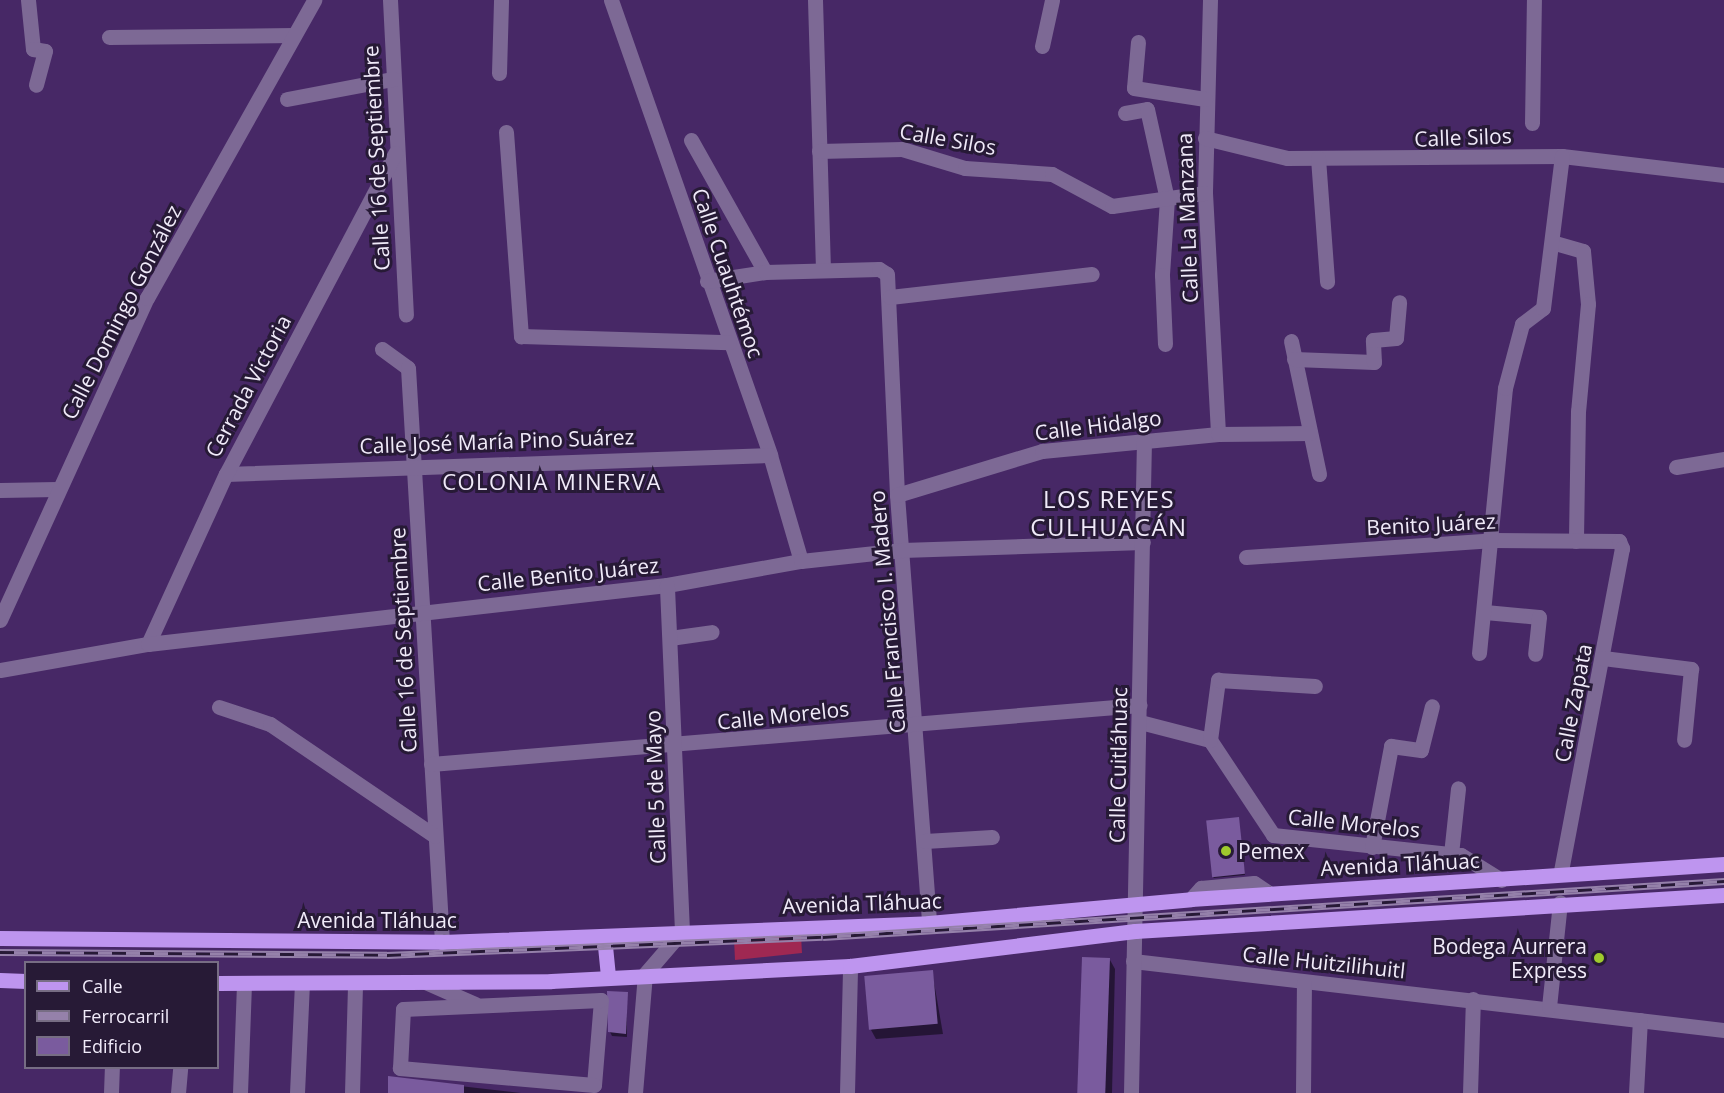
<!DOCTYPE html>
<meta charset="utf-8">
<style>
body{margin:0}
#map{position:relative;width:1724px;height:1093px;overflow:hidden;background:#472866;font-family:"Open Sans",sans-serif}
div>[style]{position:absolute}
.green>*{inset:0;background:#9f2852}
.shadow>*{inset:0;background:#0007}
.building>*{inset:0;background:#7a5b9e;transform-origin:0 0}
.minor>*{height:15px;margin:-7.5px;padding:0 7.5px;transform-origin:7.5px;border-radius:7.5px;background:#7d6995}
.major>*{height:15px;margin:-7.5px;padding:0 7.5px;transform-origin:7.5px;border-radius:7.5px;background:#be95ef}
.rail>*{height:7px;margin-top:-3.5px;transform-origin:0;background:repeating-linear-gradient(90deg,#271a36 0 14px,#9581aa 0 28px);box-sizing:border-box;border-block:2px solid #9581aa}
.dots>*{width:16px;height:16px;translate:-50% -50%;box-sizing:border-box;border:3px solid #271a36;border-radius:50%}
span{translate:-50% -50%;white-space:nowrap;text-align:center;line-height:1.15;-webkit-text-stroke:6px #271a36;paint-order:stroke}
.street-label{font-size:21px;color:#f0eaf9}
.poi-label{font-size:21px;color:#f0eaf9}
.left{translate:0 -50%;text-align:left}
.right{translate:-100% -50%;text-align:right}
.neighbourhood-label{font-size:22px;color:#f0eaf9;letter-spacing:1.5px}
.quarter-label{font-size:24px;color:#f0eaf9;letter-spacing:1.5px}
.legend{position:absolute;left:24px;top:961px;width:195px;height:108px;box-sizing:border-box;background:#271a36;border:2px solid #776d84;margin:0;padding:8px 10px;list-style:none;font-size:18px;color:#f0eaf9}
.legend li{display:flex;align-items:center;gap:12px;height:30px}
.legend b{width:30px;border:2px solid #776d84}
</style>
<div id="map">
<div class="green">
<i style="clip-path:polygon(801px 936px,802px 953px,735px 960px,734px 939px)"></i>
</div>
<div class="shadow">
<i style="clip-path:polygon(1238px 819px,1245px 875px,1214px 878px,1213px 877px)"></i>
<i style="clip-path:polygon(1110px 960px,1115px 969px,1112px 1093px,1080px 1093px)"></i>
<i style="clip-path:polygon(932px 971px,943px 1034px,876px 1039px,871px 1030px)"></i>
<i style="clip-path:polygon(627px 994px,627px 1037px,612px 1036px,610px 1032px)"></i>
<i style="clip-path:polygon(390px 1078px,521px 1093px,389px 1093px)"></i>
</div>
<div class="building">
<i style="left:1239px;top:817px;width:57px;height:33px;rotate:84deg"></i>
<i style="left:1082px;top:957px;width:28px;height:136px;rotate:2deg"></i>
<i style="left:933px;top:970px;width:54px;height:69px;rotate:85deg"></i>
<i style="clip-path:polygon(607px 991px,628px 992px,626px 1034px,608px 1032px)"></i>
<i style="clip-path:polygon(388px 1076px,464px 1085px,464px 1093px,388px 1093px)"></i>
</div>
<div class="minor">
<i style="left:28px;top:0;width:49px;rotate:84.2deg"></i>
<i style="left:33px;top:49px;width:12px;rotate:9deg"></i>
<i style="left:45px;top:51px;width:35px;rotate:105deg"></i>
<i style="left:390px;top:0;width:315px;rotate:87.1deg"></i>
<i style="left:611px;top:0;width:482px;rotate:70.7deg"></i>
<i style="left:770px;top:455px;width:110px;rotate:73.7deg"></i>
<i style="left:815px;top:0;width:270px;rotate:88.3deg"></i>
<i style="left:1210px;top:0;width:193px;rotate:91.5deg"></i>
<i style="left:1205px;top:193px;width:241px;rotate:86.9deg"></i>
<i style="left:109px;top:37px;width:185px;rotate:-0.6deg"></i>
<i style="left:1138px;top:42px;width:46px;rotate:95deg"></i>
<i style="left:1134px;top:88px;width:72px;rotate:8.8deg"></i>
<i style="left:1042px;top:46px;width:47px;rotate:-77.7deg"></i>
<i style="left:499px;top:73px;width:73px;rotate:-88.4deg"></i>
<i style="left:287px;top:99px;width:108px;rotate:-10.7deg"></i>
<i style="left:1125px;top:113px;width:22px;rotate:-10deg"></i>
<i style="left:1147px;top:109px;width:92px;rotate:77.5deg"></i>
<i style="left:1167px;top:199px;width:76px;rotate:93.8deg"></i>
<i style="left:1162px;top:275px;width:69px;rotate:87.5deg"></i>
<i style="left:1532px;top:123px;width:123px;rotate:-89.1deg"></i>
<i style="left:506px;top:132px;width:205px;rotate:85.8deg"></i>
<i style="left:521px;top:336px;width:208px;rotate:1.7deg"></i>
<i style="left:1205px;top:138px;width:84px;rotate:13.7deg"></i>
<i style="left:1287px;top:158px;width:275px;rotate:-0.4deg"></i>
<i style="left:1562px;top:156px;width:163px;rotate:6.7deg"></i>
<i style="left:691px;top:140px;width:151px;rotate:60.7deg"></i>
<i style="left:819px;top:151px;width:83px;rotate:-1.4deg"></i>
<i style="left:902px;top:149px;width:66px;rotate:16.8deg"></i>
<i style="left:965px;top:168px;width:87px;rotate:3.9deg"></i>
<i style="left:1052px;top:174px;width:68px;rotate:28.1deg"></i>
<i style="left:1112px;top:206px;width:94px;rotate:-8deg"></i>
<i style="left:1318px;top:158px;width:124px;rotate:85.8deg"></i>
<i style="left:1555px;top:243px;width:29px;rotate:16deg"></i>
<i style="left:1583px;top:251px;width:53px;rotate:84.6deg"></i>
<i style="left:1588px;top:304px;width:107px;rotate:95.3deg"></i>
<i style="left:1578px;top:411px;width:130px;rotate:90.9deg"></i>
<i style="left:707px;top:281px;width:59px;rotate:-8.8deg"></i>
<i style="left:765px;top:272px;width:114px;rotate:-1.5deg"></i>
<i style="left:879px;top:269px;width:9px;rotate:32deg"></i>
<i style="left:887px;top:274px;width:221px;rotate:87.4deg"></i>
<i style="left:897px;top:495px;width:429px;rotate:85.7deg"></i>
<i style="left:890px;top:297px;width:203px;rotate:-6.5deg"></i>
<i style="left:1291px;top:341px;width:136px;rotate:78.1deg"></i>
<i style="left:382px;top:349px;width:32px;rotate:36deg"></i>
<i style="left:408px;top:368px;width:575px;rotate:86.61deg"></i>
<i style="left:1294px;top:359px;width:80px;rotate:2.1deg"></i>
<i style="left:1374px;top:362px;width:22px;rotate:-93deg"></i>
<i style="left:1373px;top:340px;width:23px;rotate:-5deg"></i>
<i style="left:1396px;top:338px;width:36px;rotate:-85deg"></i>
<i style="left:1676px;top:467px;width:49px;rotate:-9.5deg"></i>
<i style="left:226px;top:474px;width:544px;rotate:-2deg"></i>
<i style="left:0;top:490px;width:57px;rotate:-1deg"></i>
<i style="left:897px;top:495px;width:152px;rotate:-16.9deg"></i>
<i style="left:1042px;top:451px;width:177px;rotate:-5.5deg"></i>
<i style="left:1218px;top:434px;width:92px;rotate:-0.6deg"></i>
<i style="left:1246px;top:557px;width:248px;rotate:-3.9deg"></i>
<i style="left:1493px;top:540px;width:126px;rotate:0.5deg"></i>
<i style="left:1619px;top:541px;width:8px;rotate:67deg"></i>
<i style="left:1622px;top:548px;width:330px;rotate:100.7deg"></i>
<i style="left:1485px;top:612px;width:54px;rotate:5.3deg"></i>
<i style="left:1539px;top:617px;width:37px;rotate:96deg"></i>
<i style="left:0;top:620px;width:354px;rotate:-65.5deg"></i>
<i style="left:147px;top:298px;width:342px;rotate:-60.7deg"></i>
<i style="left:670px;top:638px;width:42px;rotate:-8.1deg"></i>
<i style="left:148px;top:644px;width:187px;rotate:-65.4deg"></i>
<i style="left:226px;top:474px;width:363px;rotate:-62.2deg"></i>
<i style="left:1479px;top:653px;width:266px;rotate:-84.4deg"></i>
<i style="left:1505px;top:388px;width:66px;rotate:-75.1deg"></i>
<i style="left:1522px;top:324px;width:26px;rotate:-37deg"></i>
<i style="left:1543px;top:308px;width:153px;rotate:-82.9deg"></i>
<i style="left:1603px;top:658px;width:89px;rotate:7.1deg"></i>
<i style="left:1691px;top:669px;width:71px;rotate:95.6deg"></i>
<i style="left:0;top:670px;width:150px;rotate:-10deg"></i>
<i style="left:148px;top:644px;width:522px;rotate:-6.49deg"></i>
<i style="left:667px;top:585px;width:136px;rotate:-10.2deg"></i>
<i style="left:801px;top:561px;width:102px;rotate:-6.2deg"></i>
<i style="left:902px;top:550px;width:241px;rotate:-1.9deg"></i>
<i style="left:219px;top:707px;width:54px;rotate:18.4deg"></i>
<i style="left:270px;top:724px;width:199px;rotate:34.2deg"></i>
<i style="left:1140px;top:722px;width:72px;rotate:14.4deg"></i>
<i style="left:1210px;top:740px;width:114px;rotate:56.4deg"></i>
<i style="left:1273px;top:835px;width:189px;rotate:6.1deg"></i>
<i style="left:1461px;top:855px;width:47px;rotate:32deg"></i>
<i style="left:1210px;top:740px;width:61px;rotate:-82.4deg"></i>
<i style="left:1218px;top:680px;width:97px;rotate:3.5deg"></i>
<i style="left:431px;top:764px;width:711px;rotate:-4.76deg"></i>
<i style="left:925px;top:841px;width:67px;rotate:-3.4deg"></i>
<i style="left:1372px;top:847px;width:103px;rotate:-79.3deg"></i>
<i style="left:1391px;top:746px;width:30px;rotate:8deg"></i>
<i style="left:1421px;top:750px;width:45px;rotate:-76deg"></i>
<i style="left:1451px;top:854px;width:66px;rotate:-83.9deg"></i>
<i style="left:1191px;top:899px;width:15px;rotate:-48deg"></i>
<i style="left:1201px;top:888px;width:53px;rotate:-5.4deg"></i>
<i style="left:1254px;top:883px;width:18px;rotate:34deg"></i>
<i style="left:1133px;top:961px;width:595px;rotate:6.66deg"></i>
<i style="left:425px;top:982px;width:55px;rotate:23.7deg"></i>
<i style="left:601px;top:1000px;width:85px;rotate:94.7deg"></i>
<i style="left:594px;top:1085px;width:195px;rotate:-175deg"></i>
<i style="left:400px;top:1068px;width:59px;rotate:-87.1deg"></i>
<i style="left:403px;top:1009px;width:198px;rotate:-2.6deg"></i>
<i style="left:1549px;top:1007px;width:105px;rotate:-84deg"></i>
<i style="left:111px;top:1093px;width:25px;rotate:-88deg"></i>
<i style="left:178px;top:1093px;width:25px;rotate:-85deg"></i>
<i style="left:240px;top:1093px;width:109px;rotate:-87.9deg"></i>
<i style="left:297px;top:1093px;width:109px;rotate:-87.4deg"></i>
<i style="left:352px;top:1093px;width:110px;rotate:-88.4deg"></i>
<i style="left:635px;top:1093px;width:119px;rotate:-85.2deg"></i>
<i style="left:645px;top:974px;width:57px;rotate:-49.3deg"></i>
<i style="left:682px;top:931px;width:346px;rotate:-92.5deg"></i>
<i style="left:847px;top:1093px;width:127px;rotate:-88.6deg"></i>
<i style="left:1131px;top:1093px;width:654px;rotate:-88.86deg"></i>
<i style="left:1303px;top:1093px;width:110px;rotate:-89.5deg"></i>
<i style="left:1470px;top:1093px;width:94px;rotate:-88.2deg"></i>
<i style="left:1636px;top:1093px;width:73px;rotate:-86.9deg"></i>
</div>
<div class="major">
<i style="left:604px;top:936px;width:40px;rotate:84.3deg"></i>
<i style="left:0;top:938px;width:442px;rotate:0.5deg"></i>
<i style="left:442px;top:942px;width:487px;rotate:-2.2deg"></i>
<i style="left:929px;top:923px;width:263px;rotate:-5.2deg"></i>
<i style="left:1191px;top:899px;width:534px;rotate:-3.76deg"></i>
<i style="left:0;top:980px;width:26px;rotate:2deg"></i>
<i style="left:218px;top:983px;width:333px;rotate:-0.3deg"></i>
<i style="left:551px;top:981px;width:299px;rotate:-2.9deg"></i>
<i style="left:850px;top:966px;width:287px;rotate:-7deg"></i>
<i style="left:1135px;top:931px;width:590px;rotate:-3.5deg"></i>
</div>
<div class="rail">
<i style="left:0;top:952px;width:387px;rotate:0.4deg"></i>
<i style="left:387px;top:955px;width:436px;rotate:-2.4deg"></i>
<i style="left:823px;top:937px;width:903px;rotate:-3.56deg"></i>
</div>
<div class="dots">
<i style="left:1226px;top:851px;background:#9fca2d"></i>
<i style="left:1599px;top:958px;background:#9fca2d"></i>
</div>
<div class="street-label">
<span style="left:1463px;top:137px;rotate:-2deg">Calle Silos</span>
<span style="left:948px;top:139px;rotate:10deg">Calle Silos</span>
<span style="left:376px;top:158px;rotate:-93deg">Calle 16 de Septiembre</span>
<span style="left:1187px;top:218px;rotate:-92deg">Calle La Manzana</span>
<span style="left:728px;top:273px;rotate:71deg">Calle Cuauhtémoc</span>
<span style="left:121px;top:312px;rotate:-63deg">Calle Domingo González</span>
<span style="left:248px;top:386px;rotate:-62deg">Cerrada Victoria</span>
<span style="left:1098px;top:425px;rotate:-7deg">Calle Hidalgo</span>
<span style="left:497px;top:441px;rotate:-2deg">Calle José María Pino Suárez</span>
<span style="left:1431px;top:524px;rotate:-3deg">Benito Juárez</span>
<span style="left:568px;top:574px;rotate:-6deg">Calle Benito Juárez</span>
<span style="left:887px;top:612px;rotate:-95deg">Calle Francisco I. Madero</span>
<span style="left:403px;top:640px;rotate:-93deg">Calle 16 de Septiembre</span>
<span style="left:1573px;top:703px;rotate:-79deg">Calle Zapata</span>
<span style="left:783px;top:715px;rotate:-6deg">Calle Morelos</span>
<span style="left:1118px;top:765px;rotate:-89deg">Calle Cuitláhuac</span>
<span style="left:655px;top:787px;rotate:-92deg">Calle 5 de Mayo</span>
<span style="left:1354px;top:823px;rotate:6deg">Calle Morelos</span>
<span style="left:1400px;top:864px;rotate:-3deg">Avenida Tláhuac</span>
<span style="left:862px;top:903px;rotate:-2deg">Avenida Tláhuac</span>
<span style="left:377px;top:920px">Avenida Tláhuac</span>
<span style="left:1324px;top:962px;rotate:6deg">Calle Huitzilihuitl</span>
</div>
<div class="poi-label">
<span class="left" style="left:1238px;top:851px">Pemex</span>
<span class="right" style="left:1587px;top:958px">Bodega Aurrera<br>Express</span>
</div>
<div class="neighbourhood-label">
<span style="left:552px;top:482px">COLONIA MINERVA</span>
</div>
<div class="quarter-label">
<span style="left:1109px;top:513px">LOS REYES<br>CULHUACÁN</span>
</div>
<ul class="legend">
<li><b style="height:8px;background:#be95ef"></b>Calle</li>
<li><b style="height:8px;background:#9581aa"></b>Ferrocarril</li>
<li><b style="height:16px;background:#7a5b9e"></b>Edificio</li>
</ul>
</div>
